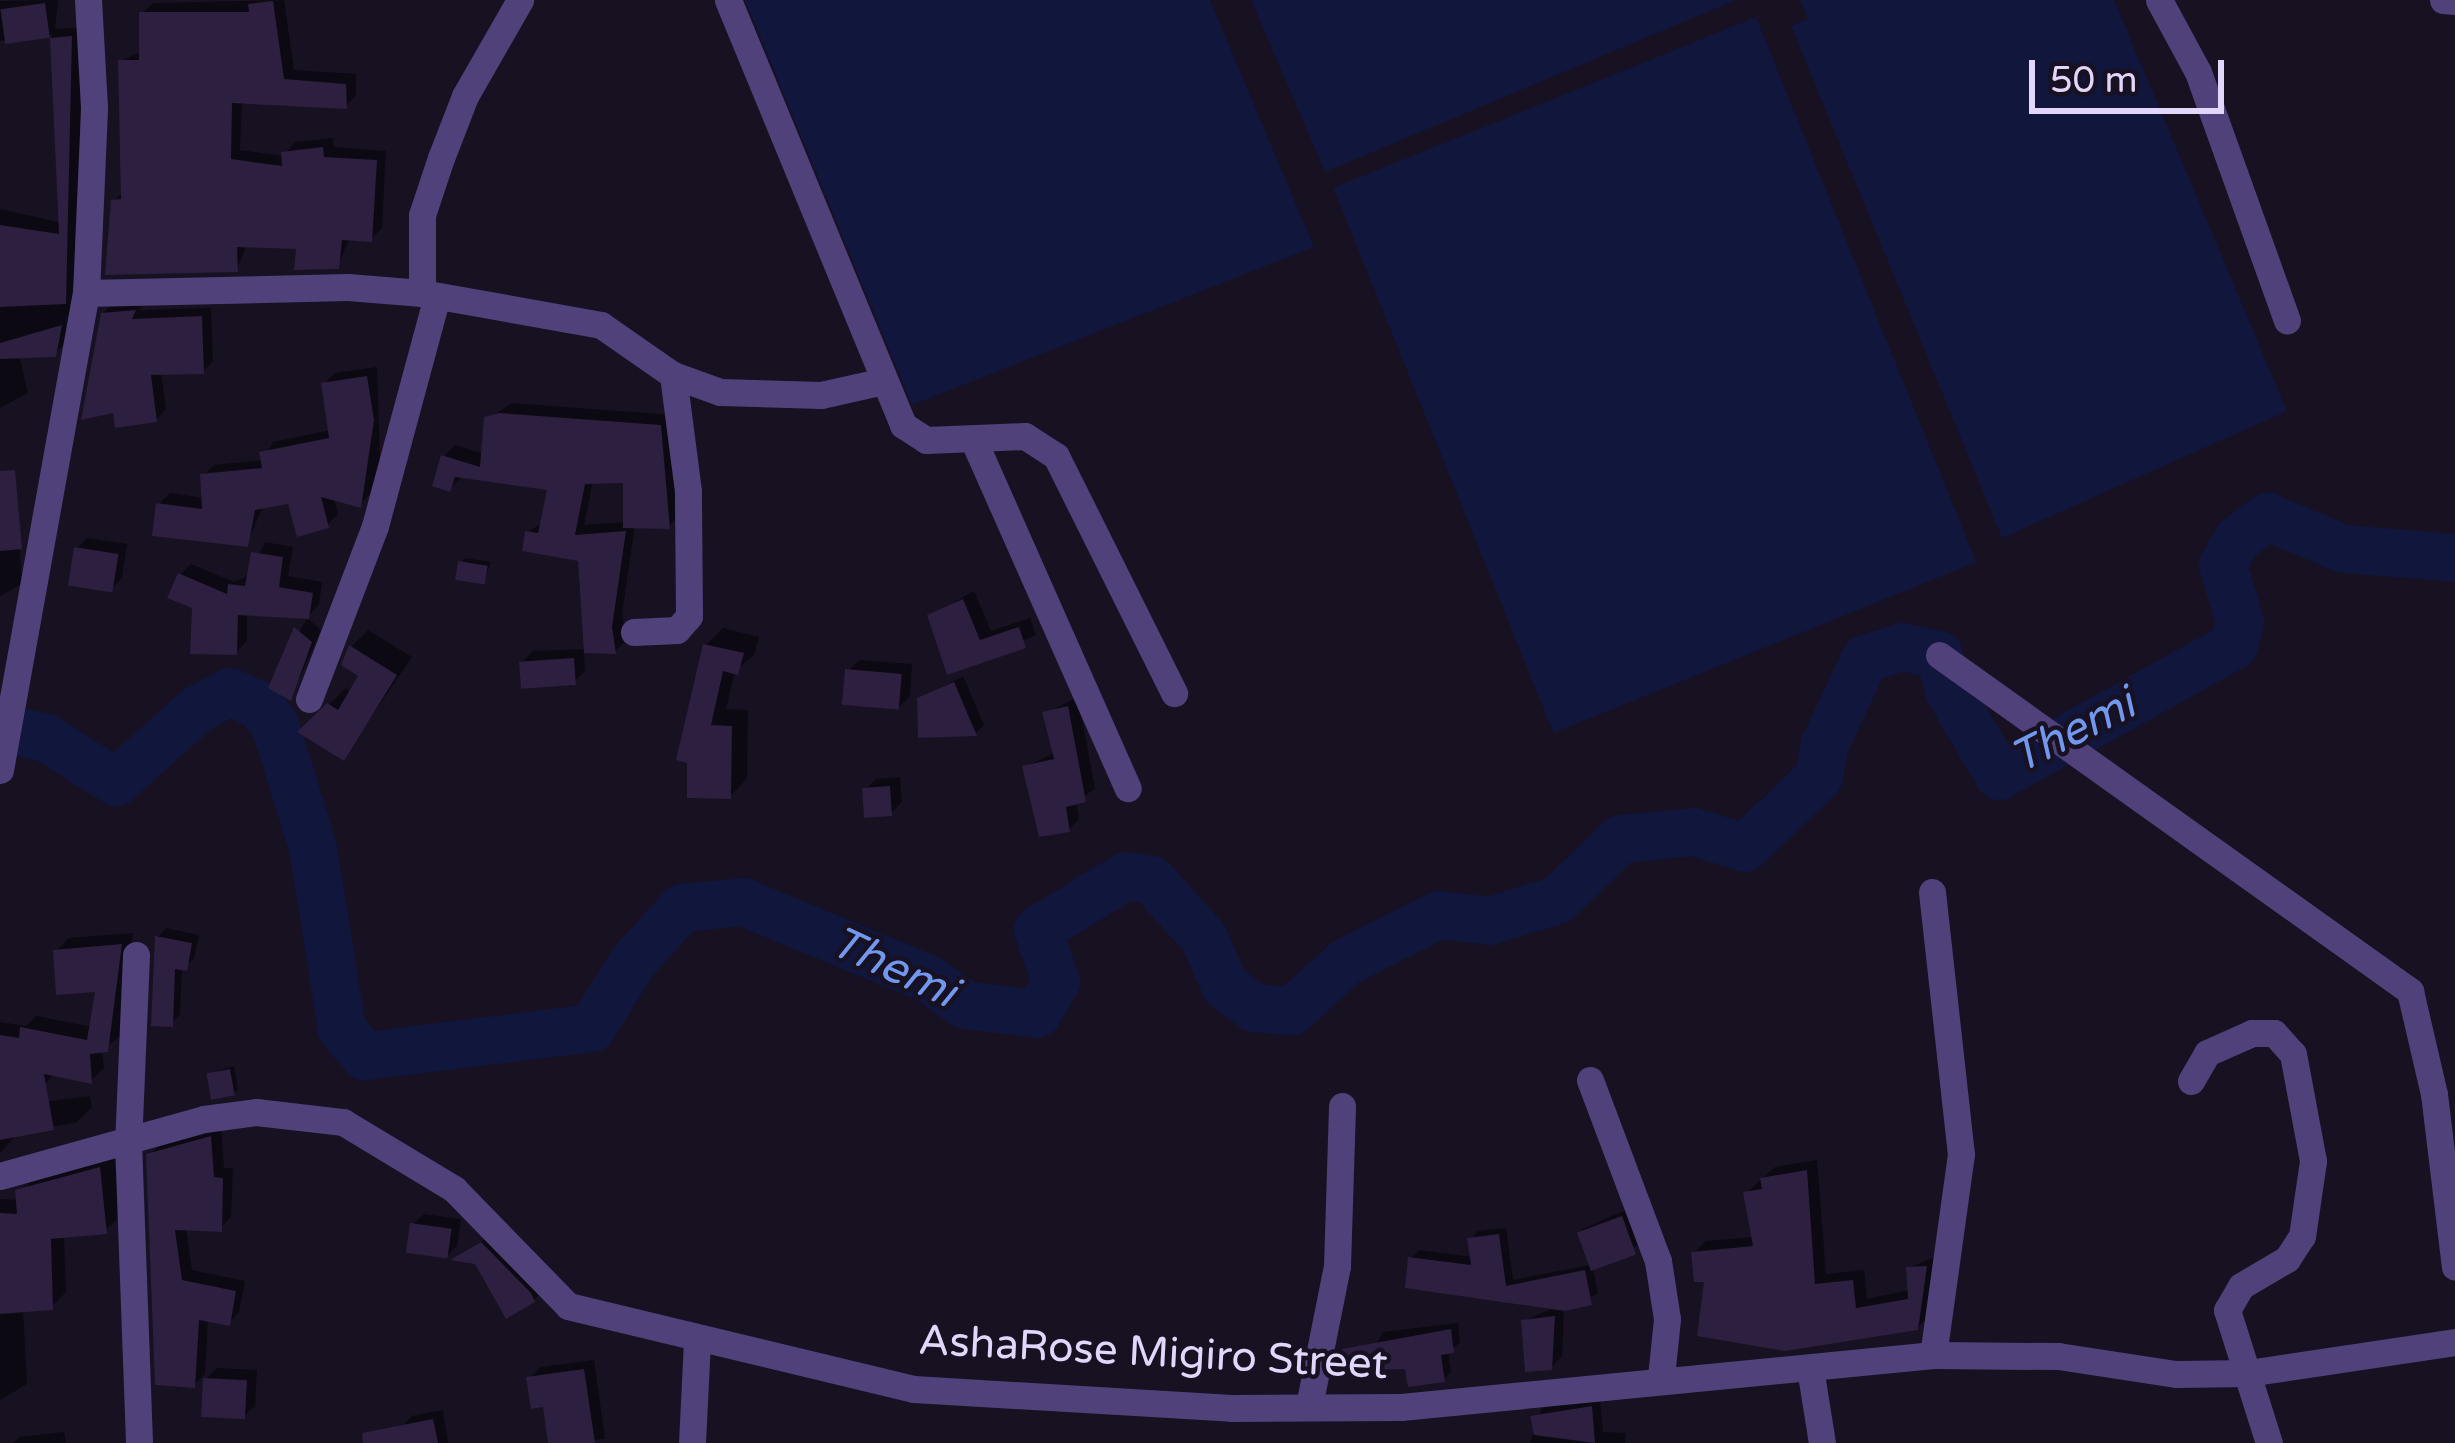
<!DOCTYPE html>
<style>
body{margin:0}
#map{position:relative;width:2455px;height:1443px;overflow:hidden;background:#171122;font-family:"Varela Round",sans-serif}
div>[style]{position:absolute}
.water>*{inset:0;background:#10163c;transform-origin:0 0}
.shadow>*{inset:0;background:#0007}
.river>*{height:48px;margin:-24px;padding:0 24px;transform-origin:24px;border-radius:24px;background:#10163c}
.building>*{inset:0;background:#2d1f40;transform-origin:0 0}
.minor>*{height:27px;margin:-13.5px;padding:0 13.5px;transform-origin:13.5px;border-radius:13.5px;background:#50417b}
span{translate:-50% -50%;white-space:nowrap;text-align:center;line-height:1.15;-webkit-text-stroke:9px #171122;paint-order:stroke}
.street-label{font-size:42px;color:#e2d6fa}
.water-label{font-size:45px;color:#7198ee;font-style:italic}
.scale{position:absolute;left:2029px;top:60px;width:195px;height:54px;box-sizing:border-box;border:6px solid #e2d6fa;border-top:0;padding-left:15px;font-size:36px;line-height:42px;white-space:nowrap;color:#e2d6fa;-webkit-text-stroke:9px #171122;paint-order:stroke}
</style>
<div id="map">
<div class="water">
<i style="clip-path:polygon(745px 0,1210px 0,1314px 247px,912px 405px)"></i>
<i style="clip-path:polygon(1251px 0,1736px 0,1325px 172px)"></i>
<i style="clip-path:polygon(1800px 0,2114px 0,2287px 411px,2002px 538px,1791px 26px,1808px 19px)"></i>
<i style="left:1756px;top:17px;width:588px;height:456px;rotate:68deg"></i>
</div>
<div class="shadow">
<i style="clip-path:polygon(58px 0,55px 29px,82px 27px,78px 278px,66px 342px,55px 354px,19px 355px,28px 393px,0 408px,0 209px,62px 223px,52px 35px,0 41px,0 1px)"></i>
<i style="clip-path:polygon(284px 0,294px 70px,356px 74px,356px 95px,346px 106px,242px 101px,240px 150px,284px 156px,295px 142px,333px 138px,334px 147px,386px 151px,382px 228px,371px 239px,350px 238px,338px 266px,299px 246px,247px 244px,237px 269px,114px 201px,124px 191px,121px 61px,142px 51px,142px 13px,153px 3px)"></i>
<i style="clip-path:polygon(143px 301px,140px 310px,211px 308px,213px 361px,203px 371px,161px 372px,166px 409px,156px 420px,115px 409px,85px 416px,104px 312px,114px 302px)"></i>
<i style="clip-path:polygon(377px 367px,380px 461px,371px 493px,360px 504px,334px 497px,338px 514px,327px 525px,290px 501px,263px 506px,247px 544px,159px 504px,170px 493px,204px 498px,203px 476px,214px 465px,263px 460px,273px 442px,331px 430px,324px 384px,335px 373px)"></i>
<i style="clip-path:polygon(evenodd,512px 403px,672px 415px,680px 515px,669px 526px,635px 525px,622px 614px,626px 640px,615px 651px,584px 650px,585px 671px,574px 682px,522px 662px,533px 651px,587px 649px,581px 558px,528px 532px,544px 521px,551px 487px,461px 478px,449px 489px,444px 456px,455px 445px,484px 454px,487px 419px,512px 403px,626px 480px,626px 522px,584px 525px,593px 481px,626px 480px)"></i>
<i style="clip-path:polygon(87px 538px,127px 544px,122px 578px,111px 589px,76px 549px)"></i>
<i style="clip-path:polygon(19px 541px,22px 584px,0 596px,0 544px)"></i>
<i style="clip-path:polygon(265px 542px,293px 547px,288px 576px,322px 582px,319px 605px,308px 616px,247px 612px,247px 641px,236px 652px,195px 606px,180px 575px,191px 564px,234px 582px,250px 575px)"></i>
<i style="clip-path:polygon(465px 558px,491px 562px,484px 582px,461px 563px)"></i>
<i style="clip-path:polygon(974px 591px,991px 631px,1030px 618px,1036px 635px,949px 671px,930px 616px)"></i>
<i style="clip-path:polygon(307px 618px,321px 630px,291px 697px,272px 687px)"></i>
<i style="clip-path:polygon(723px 628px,759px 637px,754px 655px,735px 671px,726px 709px,748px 710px,747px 779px,730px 796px,690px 795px,706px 645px)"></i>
<i style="clip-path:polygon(368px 630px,412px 657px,344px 757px,302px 731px,346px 688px,352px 692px,363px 675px,351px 647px)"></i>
<i style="clip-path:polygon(859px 660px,912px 664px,910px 696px,899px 707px,848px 671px)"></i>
<i style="clip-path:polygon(963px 676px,984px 725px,976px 733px,920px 699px)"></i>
<i style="clip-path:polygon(1078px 697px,1095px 789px,1076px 801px,1079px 819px,1069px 829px,1025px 767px,1056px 752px,1046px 713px)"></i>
<i style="clip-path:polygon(900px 777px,902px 802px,891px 813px,865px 790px,876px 779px)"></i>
<i style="clip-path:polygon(166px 928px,199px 935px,194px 959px,182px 967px,180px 1015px,171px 1023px,158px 937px)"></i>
<i style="clip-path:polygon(133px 933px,120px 1036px,102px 1050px,104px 1068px,91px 1080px,55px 1073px,45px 1084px,0 1082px,0 1022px,26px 1026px,36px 1016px,92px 1027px,99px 989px,56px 951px,69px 938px)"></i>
<i style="clip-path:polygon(234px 1066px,238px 1089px,233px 1093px,209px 1073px)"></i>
<i style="clip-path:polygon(90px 1096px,92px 1107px,77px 1122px,18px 1133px,0 1153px,0 1107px)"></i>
<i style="clip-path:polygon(221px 1127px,224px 1168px,233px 1168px,231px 1217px,220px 1228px,186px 1228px,192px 1270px,245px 1281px,239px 1312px,229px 1323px,208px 1319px,205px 1374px,194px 1385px,149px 1155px,161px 1144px)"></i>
<i style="clip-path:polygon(114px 1154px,120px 1216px,105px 1231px,64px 1235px,66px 1292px,51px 1307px,23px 1309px,27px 1384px,0 1400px,0 1199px,19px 1200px,33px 1177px)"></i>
<i style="clip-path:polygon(1817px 1160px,1826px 1274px,1864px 1270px,1867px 1299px,1910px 1290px,1909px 1268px,1937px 1256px,1929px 1316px,1917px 1328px,1707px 1278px,1694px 1253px,1706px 1241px,1754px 1237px,1746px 1193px,1775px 1167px)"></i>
<i style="clip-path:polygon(1633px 1207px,1646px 1241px,1593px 1268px,1598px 1294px,1564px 1308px,1562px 1356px,1551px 1367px,1524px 1321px,1553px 1308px,1411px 1258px,1419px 1250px,1473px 1257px,1471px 1239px,1478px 1231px,1506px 1228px,1513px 1280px,1590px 1265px,1580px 1230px)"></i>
<i style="clip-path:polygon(424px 1214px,461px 1219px,457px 1246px,446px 1257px,413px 1224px)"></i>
<i style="clip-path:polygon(493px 1234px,544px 1289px,534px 1300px,477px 1261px,456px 1258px)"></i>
<i style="clip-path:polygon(1458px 1323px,1460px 1343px,1448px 1351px,1451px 1372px,1444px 1379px,1345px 1350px,1377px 1343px,1383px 1332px)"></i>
<i style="clip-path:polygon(594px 1360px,605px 1439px,551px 1443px,546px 1404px,530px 1378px,541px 1367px)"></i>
<i style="clip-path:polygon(217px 1368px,257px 1370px,255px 1406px,244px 1416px,206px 1379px)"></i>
<i style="clip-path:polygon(1600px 1399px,1603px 1432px,1626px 1433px,1625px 1443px,1530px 1443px,1542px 1408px)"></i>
<i style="clip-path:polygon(443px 1410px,448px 1443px,404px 1443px,401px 1427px,412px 1416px)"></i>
<i style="clip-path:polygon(64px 1432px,66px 1443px,13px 1443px,19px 1437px)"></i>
</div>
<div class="river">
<i style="left:0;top:727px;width:47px;rotate:13.4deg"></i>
<i style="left:46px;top:738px;width:83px;rotate:32.2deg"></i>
<i style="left:116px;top:782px;width:110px;rotate:-41.7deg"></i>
<i style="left:198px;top:709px;width:36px;rotate:-28deg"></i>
<i style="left:230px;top:692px;width:32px;rotate:24deg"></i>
<i style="left:259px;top:705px;width:26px;rotate:51deg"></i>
<i style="left:275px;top:725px;width:129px;rotate:72.8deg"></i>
<i style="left:313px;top:848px;width:184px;rotate:80.9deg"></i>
<i style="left:342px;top:1030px;width:35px;rotate:49deg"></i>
<i style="left:365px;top:1056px;width:229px;rotate:-7deg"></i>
<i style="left:592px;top:1028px;width:78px;rotate:-58.2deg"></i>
<i style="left:633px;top:962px;width:73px;rotate:-47.8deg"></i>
<i style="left:682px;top:908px;width:61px;rotate:-5.6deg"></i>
<i style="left:743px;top:902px;width:201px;rotate:22.5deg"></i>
<i style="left:929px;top:979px;width:44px;rotate:35.8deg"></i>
<i style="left:965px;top:1005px;width:73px;rotate:7.1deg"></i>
<i style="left:1037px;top:1014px;width:37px;rotate:-59deg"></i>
<i style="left:1056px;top:982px;width:55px;rotate:-109.1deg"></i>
<i style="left:1038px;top:930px;width:103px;rotate:-31.5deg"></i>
<i style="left:1126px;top:876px;width:26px;rotate:9deg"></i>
<i style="left:1152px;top:880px;width:78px;rotate:48.1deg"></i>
<i style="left:1204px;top:938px;width:52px;rotate:66.4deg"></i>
<i style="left:1225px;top:986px;width:36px;rotate:37deg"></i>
<i style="left:1254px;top:1008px;width:38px;rotate:5deg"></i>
<i style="left:1292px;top:1011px;width:73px;rotate:-42.2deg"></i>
<i style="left:1346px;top:962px;width:104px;rotate:-26.8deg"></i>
<i style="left:1439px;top:915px;width:51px;rotate:6.7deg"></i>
<i style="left:1490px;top:921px;width:71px;rotate:-17.2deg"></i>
<i style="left:1558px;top:900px;width:88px;rotate:-44.1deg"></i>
<i style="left:1621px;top:839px;width:74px;rotate:-5.4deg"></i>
<i style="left:1695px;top:832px;width:52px;rotate:17.7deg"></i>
<i style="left:1745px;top:848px;width:103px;rotate:-43.8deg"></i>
<i style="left:1819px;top:777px;width:34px;rotate:-80deg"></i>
<i style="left:1825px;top:744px;width:94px;rotate:-64.8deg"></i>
<i style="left:1865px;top:659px;width:39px;rotate:-18deg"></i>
<i style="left:1902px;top:647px;width:38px;rotate:12deg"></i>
<i style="left:1939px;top:655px;width:37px;rotate:74deg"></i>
<i style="left:1949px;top:691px;width:99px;rotate:59.5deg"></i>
<i style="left:1999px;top:776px;width:269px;rotate:-29deg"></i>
<i style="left:2234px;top:646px;width:25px;rotate:-76deg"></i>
<i style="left:2240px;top:622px;width:59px;rotate:-106.6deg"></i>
<i style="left:2223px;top:565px;width:29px;rotate:-61deg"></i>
<i style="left:2237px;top:540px;width:39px;rotate:-37deg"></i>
<i style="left:2268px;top:517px;width:82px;rotate:22.8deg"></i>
<i style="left:2344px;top:549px;width:111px;rotate:4.6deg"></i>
</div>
<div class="building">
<i style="clip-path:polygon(273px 1px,284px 79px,346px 84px,347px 109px,232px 103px,231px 159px,282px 166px,281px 152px,323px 147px,324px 157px,377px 160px,372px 242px,342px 240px,339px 269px,294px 270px,296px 249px,237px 247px,238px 272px,105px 275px,111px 200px,121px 199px,118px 60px,139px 60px,139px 12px,249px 12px,248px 4px)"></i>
<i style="left:45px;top:3px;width:35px;height:45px;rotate:82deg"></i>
<i style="clip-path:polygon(72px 36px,66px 304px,0 307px,0 225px,59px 234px,50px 38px)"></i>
<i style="clip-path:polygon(136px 310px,132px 319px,202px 316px,204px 374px,151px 375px,157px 422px,115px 428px,113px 413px,81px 420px,101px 313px)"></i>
<i style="clip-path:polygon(62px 325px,56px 357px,0 359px,0 343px)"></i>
<i style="clip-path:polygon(367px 376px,374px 420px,361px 508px,321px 497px,329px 528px,297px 537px,288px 504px,255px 510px,248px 547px,152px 536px,156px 503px,202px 509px,200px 474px,262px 468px,259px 452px,329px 438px,321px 383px)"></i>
<i style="clip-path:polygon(499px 413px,661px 425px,670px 529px,623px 528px,623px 483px,585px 484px,575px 535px,626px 531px,612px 627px,616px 654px,584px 653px,578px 561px,522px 551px,525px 531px,538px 533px,547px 490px,455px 477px,450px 492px,432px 486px,441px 455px,480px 467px,484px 417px)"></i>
<i style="clip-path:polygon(15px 470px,22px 549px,0 551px,0 471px)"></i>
<i style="left:74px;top:547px;width:45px;height:39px;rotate:9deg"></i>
<i style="clip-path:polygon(251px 552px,283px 557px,279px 587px,313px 593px,309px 619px,238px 615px,237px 655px,190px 654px,192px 608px,167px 598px,178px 573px,227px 594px,228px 584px,245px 586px)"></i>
<i style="left:458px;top:561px;width:30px;height:19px;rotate:9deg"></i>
<i style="clip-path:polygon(963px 599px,980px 640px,1019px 627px,1026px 648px,947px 675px,927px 615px)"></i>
<i style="clip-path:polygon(294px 627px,312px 642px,291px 701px,268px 688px)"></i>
<i style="clip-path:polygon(703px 644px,744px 653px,738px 675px,723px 671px,711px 725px,732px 726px,731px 799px,687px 798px,687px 763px,676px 760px)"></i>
<i style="clip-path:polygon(349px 645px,397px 675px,344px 761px,297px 732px,327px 703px,338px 710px,358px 676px,341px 665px)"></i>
<i style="left:574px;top:658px;width:27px;height:55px;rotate:86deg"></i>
<i style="left:845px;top:669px;width:57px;height:36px;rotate:5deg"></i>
<i style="clip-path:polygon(954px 682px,977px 736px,918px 738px,917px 698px)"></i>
<i style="clip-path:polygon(1068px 706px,1086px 802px,1066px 807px,1070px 832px,1039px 837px,1022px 766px,1054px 759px,1042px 712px)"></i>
<i style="left:890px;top:786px;width:30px;height:28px;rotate:86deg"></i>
<i style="clip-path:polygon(155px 936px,192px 943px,187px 971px,175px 969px,173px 1027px,151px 1026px)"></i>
<i style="clip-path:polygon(122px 944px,108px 1052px,90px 1054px,92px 1084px,44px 1074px,54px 1130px,0 1140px,0 1035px,19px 1038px,20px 1027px,87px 1040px,95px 992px,56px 995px,53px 950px)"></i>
<i style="left:230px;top:1069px;width:27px;height:24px;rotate:80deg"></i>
<i style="clip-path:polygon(211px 1136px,214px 1177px,223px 1178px,222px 1232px,175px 1230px,182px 1280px,236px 1291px,230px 1326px,199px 1320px,195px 1388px,155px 1385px,146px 1154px)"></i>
<i style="clip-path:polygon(100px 1167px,107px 1234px,51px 1239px,53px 1310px,0 1314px,0 1213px,17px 1214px,15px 1190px)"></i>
<i style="clip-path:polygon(1807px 1170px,1815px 1284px,1853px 1280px,1856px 1308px,1908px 1299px,1906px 1267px,1927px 1266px,1918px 1330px,1785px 1351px,1697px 1336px,1704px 1282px,1694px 1282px,1691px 1252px,1753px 1246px,1743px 1192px,1762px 1189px,1760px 1178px)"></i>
<i style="left:1622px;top:1216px;width:41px;height:48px;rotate:70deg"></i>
<i style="left:410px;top:1223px;width:42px;height:30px;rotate:8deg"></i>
<i style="clip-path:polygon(1499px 1234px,1506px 1286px,1585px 1270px,1592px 1305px,1565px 1311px,1405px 1288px,1408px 1257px,1471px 1265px,1467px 1238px)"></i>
<i style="clip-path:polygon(481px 1242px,531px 1293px,535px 1302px,506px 1319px,475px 1264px,450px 1260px)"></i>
<i style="clip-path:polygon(1555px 1316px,1552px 1370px,1525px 1372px,1521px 1320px)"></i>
<i style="clip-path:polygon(1451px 1329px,1454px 1353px,1441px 1355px,1445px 1382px,1408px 1387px,1405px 1369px,1343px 1371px,1342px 1349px)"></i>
<i style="clip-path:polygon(584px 1369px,595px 1443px,548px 1443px,543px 1407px,531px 1409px,526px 1377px)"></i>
<i style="left:203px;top:1378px;width:44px;height:39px;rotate:3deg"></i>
<i style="clip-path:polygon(1592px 1406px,1595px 1443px,1534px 1435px,1530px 1416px)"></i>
<i style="clip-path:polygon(433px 1419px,438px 1443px,363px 1443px,362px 1433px)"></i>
</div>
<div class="minor">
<i style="left:728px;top:0;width:460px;rotate:67.6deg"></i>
<i style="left:903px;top:425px;width:27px;rotate:33deg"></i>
<i style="left:926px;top:440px;width:99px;rotate:-2.3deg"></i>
<i style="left:1025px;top:436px;width:37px;rotate:33deg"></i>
<i style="left:1056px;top:456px;width:265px;rotate:63.5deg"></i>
<i style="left:2159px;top:0;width:82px;rotate:61.6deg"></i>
<i style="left:2198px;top:72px;width:264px;rotate:70.3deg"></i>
<i style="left:2443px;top:0;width:12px;rotate:5deg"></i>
<i style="left:86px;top:293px;width:262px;rotate:-1.3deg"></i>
<i style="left:348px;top:287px;width:74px;rotate:4.6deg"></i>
<i style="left:422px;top:293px;width:182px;rotate:10.1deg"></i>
<i style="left:601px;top:325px;width:88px;rotate:34.8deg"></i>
<i style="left:673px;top:375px;width:50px;rotate:19.9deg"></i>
<i style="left:720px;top:392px;width:101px;rotate:1.7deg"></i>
<i style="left:821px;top:395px;width:65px;rotate:-12.5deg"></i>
<i style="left:422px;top:293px;width:78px;rotate:-90deg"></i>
<i style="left:422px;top:215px;width:60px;rotate:-71.6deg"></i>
<i style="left:441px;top:158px;width:66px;rotate:-68.8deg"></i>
<i style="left:465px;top:96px;width:111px;rotate:-60.2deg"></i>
<i style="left:973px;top:439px;width:382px;rotate:66.1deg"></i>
<i style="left:634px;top:632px;width:43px;rotate:-2.7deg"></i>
<i style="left:677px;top:630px;width:18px;rotate:-49deg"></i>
<i style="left:689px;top:616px;width:125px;rotate:-90.5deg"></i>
<i style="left:688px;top:491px;width:117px;rotate:-97.4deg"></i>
<i style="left:1939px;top:655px;width:579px;rotate:35.5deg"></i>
<i style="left:2410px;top:991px;width:106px;rotate:76.9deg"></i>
<i style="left:2434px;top:1094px;width:174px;rotate:83.1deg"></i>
<i style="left:309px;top:699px;width:185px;rotate:-69.1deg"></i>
<i style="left:375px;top:526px;width:238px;rotate:-74.9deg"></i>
<i style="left:0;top:770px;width:485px;rotate:-79.8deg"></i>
<i style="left:86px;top:293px;width:186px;rotate:-87.5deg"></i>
<i style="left:94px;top:107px;width:107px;rotate:-93.2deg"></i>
<i style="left:1932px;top:892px;width:264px;rotate:83.7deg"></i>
<i style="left:1961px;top:1154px;width:203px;rotate:97.9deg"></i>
<i style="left:136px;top:955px;width:187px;rotate:92.4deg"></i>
<i style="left:128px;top:1142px;width:301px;rotate:87.9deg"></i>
<i style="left:1590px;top:1080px;width:193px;rotate:69.4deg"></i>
<i style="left:1658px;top:1261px;width:59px;rotate:81.2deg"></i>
<i style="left:1667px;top:1319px;width:58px;rotate:95.9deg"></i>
<i style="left:2191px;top:1081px;width:32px;rotate:-60deg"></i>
<i style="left:2207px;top:1053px;width:49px;rotate:-24deg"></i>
<i style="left:2252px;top:1033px;width:22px"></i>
<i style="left:2274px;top:1033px;width:28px;rotate:48deg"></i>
<i style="left:2293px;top:1054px;width:109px;rotate:79.4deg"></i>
<i style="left:2313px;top:1161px;width:76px;rotate:98.3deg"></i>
<i style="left:2302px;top:1236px;width:27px;rotate:123deg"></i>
<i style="left:2287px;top:1259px;width:53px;rotate:149.6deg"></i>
<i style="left:2241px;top:1286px;width:28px;rotate:120deg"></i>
<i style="left:2227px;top:1310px;width:139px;rotate:72.5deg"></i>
<i style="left:0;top:1176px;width:212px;rotate:-15.6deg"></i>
<i style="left:204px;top:1119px;width:52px;rotate:-7.7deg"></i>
<i style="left:256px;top:1112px;width:88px;rotate:6.6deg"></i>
<i style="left:343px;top:1122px;width:130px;rotate:31.1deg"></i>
<i style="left:454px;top:1189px;width:163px;rotate:45.7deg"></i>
<i style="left:568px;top:1306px;width:356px;rotate:13.5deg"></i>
<i style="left:914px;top:1389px;width:318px;rotate:3.4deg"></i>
<i style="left:1231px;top:1408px;width:170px;rotate:-0.3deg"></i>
<i style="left:1401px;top:1407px;width:535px;rotate:-5.58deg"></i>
<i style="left:1933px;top:1355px;width:125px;rotate:0.5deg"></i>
<i style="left:2058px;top:1356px;width:119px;rotate:8.7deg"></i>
<i style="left:2176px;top:1374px;width:72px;rotate:-0.8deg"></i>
<i style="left:2248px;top:1373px;width:209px;rotate:-8.5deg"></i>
<i style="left:1810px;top:1368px;width:76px;rotate:80.9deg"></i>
<i style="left:1309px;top:1406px;width:143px;rotate:-78.7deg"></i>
<i style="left:1337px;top:1266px;width:160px;rotate:-88.2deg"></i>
<i style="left:692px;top:1443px;width:104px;rotate:-87.2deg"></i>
</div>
<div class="street-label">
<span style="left:1153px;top:1353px;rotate:3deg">AshaRose Migiro Street</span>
</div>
<div class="water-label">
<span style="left:2073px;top:732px;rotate:-27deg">Themi</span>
<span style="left:893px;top:968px;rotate:25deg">Themi</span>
</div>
<div class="scale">50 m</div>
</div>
